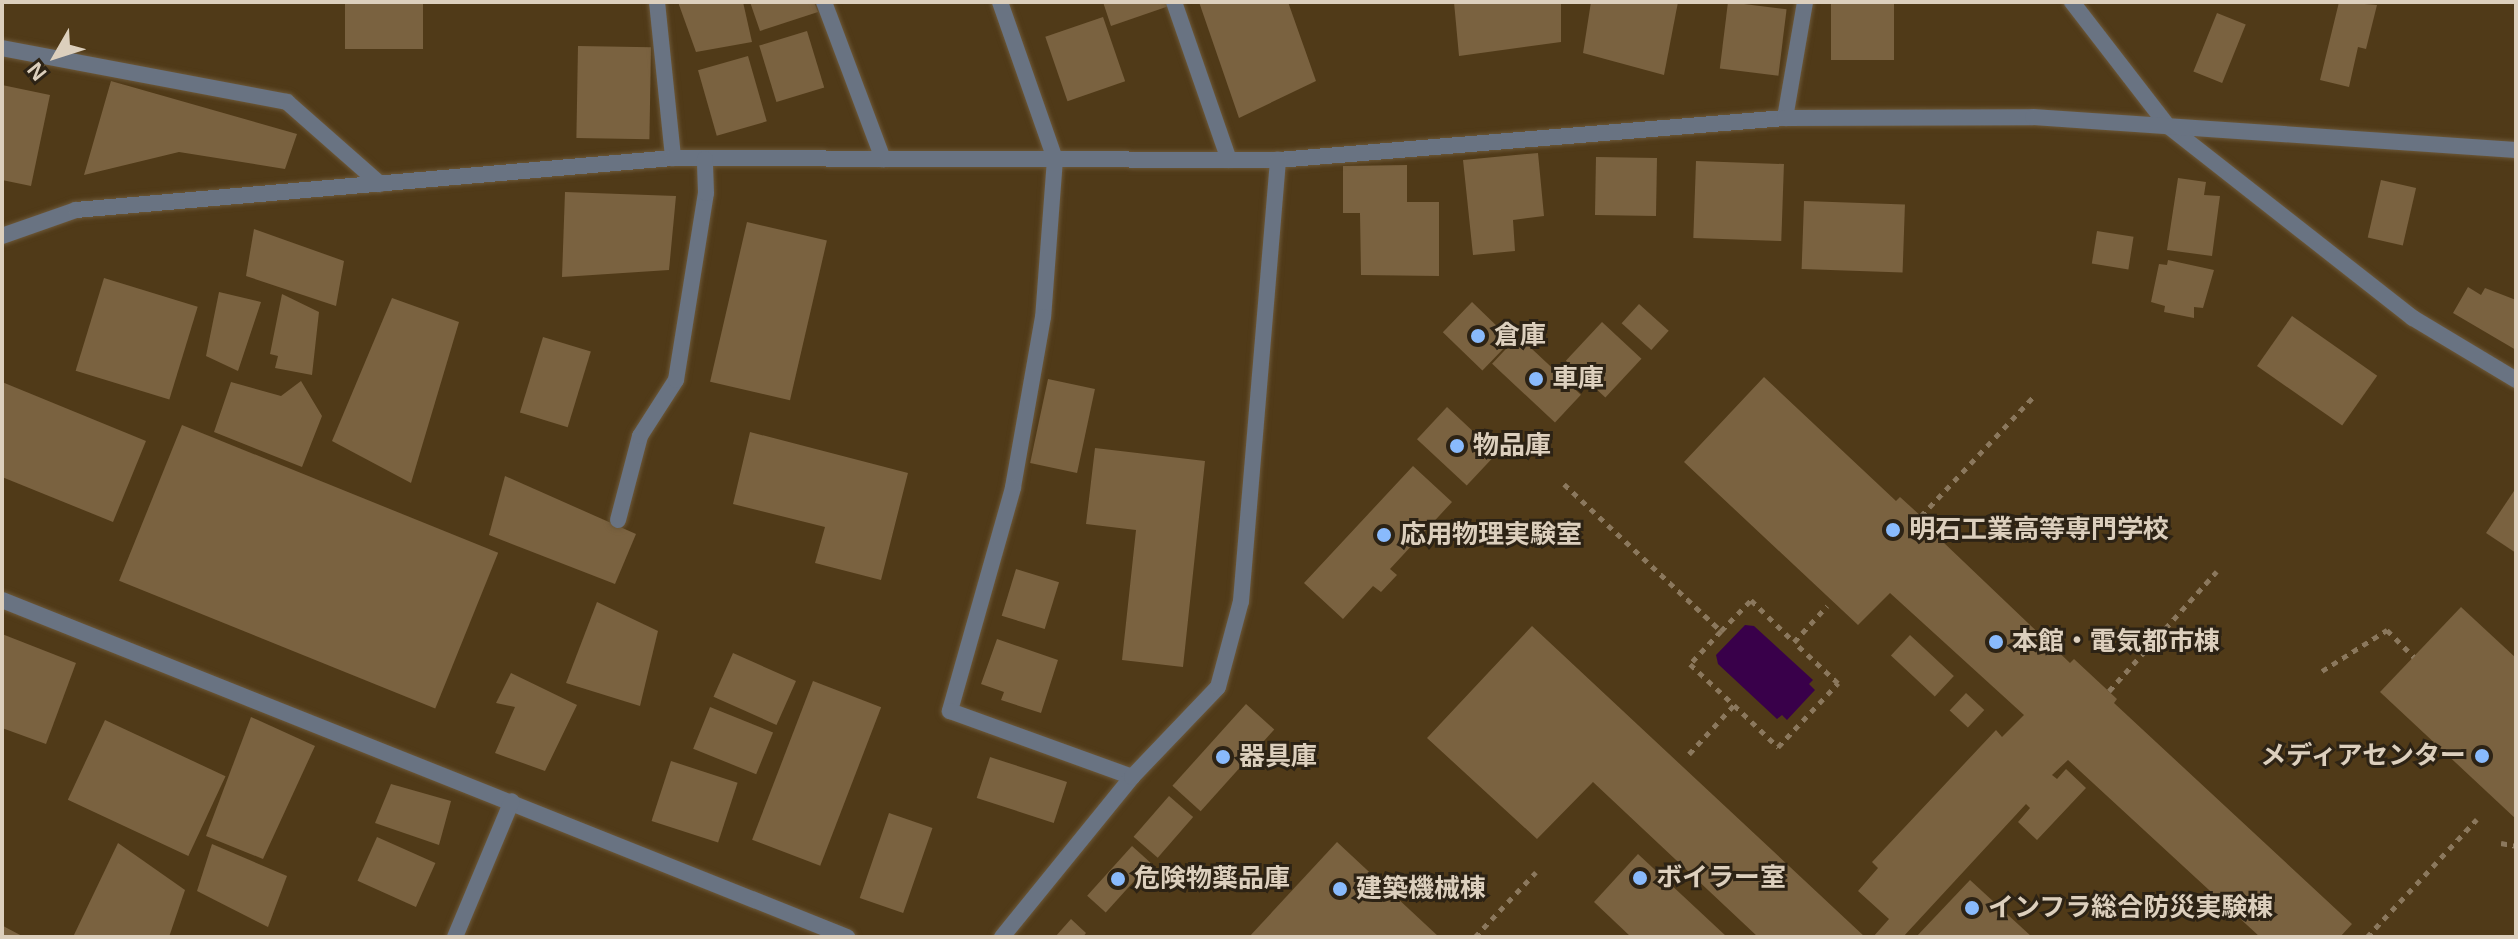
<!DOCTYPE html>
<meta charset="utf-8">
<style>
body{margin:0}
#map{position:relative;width:2518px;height:939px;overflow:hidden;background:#503a18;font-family:Arial,"Noto Sans JP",sans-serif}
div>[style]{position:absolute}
.water>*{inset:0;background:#39004a}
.building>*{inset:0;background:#7a6240;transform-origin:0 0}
.path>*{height:5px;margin-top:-2.5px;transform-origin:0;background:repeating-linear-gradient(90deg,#8b785d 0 6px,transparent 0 12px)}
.roads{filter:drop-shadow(0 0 2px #6c5839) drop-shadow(0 0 2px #6c5839)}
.minor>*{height:16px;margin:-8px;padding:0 8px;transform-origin:8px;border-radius:8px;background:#697382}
.dots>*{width:22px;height:22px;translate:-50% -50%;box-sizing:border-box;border:4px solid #2d2315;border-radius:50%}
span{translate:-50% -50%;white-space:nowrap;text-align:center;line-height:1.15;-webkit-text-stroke:6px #2d2315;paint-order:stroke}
.poi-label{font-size:26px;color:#dccfbd;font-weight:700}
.left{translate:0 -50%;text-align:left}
.right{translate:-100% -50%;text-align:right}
.frame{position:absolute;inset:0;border:4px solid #dccfbd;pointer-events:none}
.north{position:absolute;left:16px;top:16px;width:80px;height:80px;-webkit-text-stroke:6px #2d2315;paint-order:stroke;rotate:231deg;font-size:22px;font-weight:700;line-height:32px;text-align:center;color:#dccfbd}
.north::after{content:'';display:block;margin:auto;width:28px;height:36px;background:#dccfbd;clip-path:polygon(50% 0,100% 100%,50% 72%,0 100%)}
</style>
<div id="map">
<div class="water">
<i style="clip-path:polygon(1745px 625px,1754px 626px,1813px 680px,1809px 684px,1815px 690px,1787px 720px,1782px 715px,1777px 719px,1718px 664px,1716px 655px)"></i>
</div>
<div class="building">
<i style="left:345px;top:2px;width:78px;height:47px"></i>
<i style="clip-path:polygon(678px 2px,743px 2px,752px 42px,696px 52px)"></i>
<i style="clip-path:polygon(750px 2px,814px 2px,818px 12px,760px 31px)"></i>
<i style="clip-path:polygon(1103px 2px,1167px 2px,1169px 6px,1111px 26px)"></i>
<i style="clip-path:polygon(1199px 2px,1288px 2px,1316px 81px,1239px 118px)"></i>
<i style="clip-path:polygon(1454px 2px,1561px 2px,1561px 42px,1459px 56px)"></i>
<i style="clip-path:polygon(1591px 2px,1678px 2px,1664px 75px,1583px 53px)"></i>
<i style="left:1728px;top:2px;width:59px;height:67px;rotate:7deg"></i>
<i style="left:1831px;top:2px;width:63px;height:58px"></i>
<i style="clip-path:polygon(2339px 2px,2377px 5px,2366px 49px,2358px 47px,2349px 87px,2320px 80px)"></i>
<i style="left:2217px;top:13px;width:31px;height:63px;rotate:22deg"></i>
<i style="left:1103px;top:17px;width:68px;height:61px;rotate:71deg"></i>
<i style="left:807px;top:31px;width:59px;height:50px;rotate:73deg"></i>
<i style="left:578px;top:46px;width:73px;height:92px;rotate:1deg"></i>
<i style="left:748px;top:56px;width:68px;height:52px;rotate:74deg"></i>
<i style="clip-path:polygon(111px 81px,297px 134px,285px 169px,179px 152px,84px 175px)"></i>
<i style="clip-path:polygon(2px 85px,50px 95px,31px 186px,2px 180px)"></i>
<i style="clip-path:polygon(1538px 153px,1544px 216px,1513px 220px,1515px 251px,1473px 255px,1463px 160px)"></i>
<i style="left:1596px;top:157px;width:61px;height:58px;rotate:1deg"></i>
<i style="left:1696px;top:161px;width:88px;height:77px;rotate:2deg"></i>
<i style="clip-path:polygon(1407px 165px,1407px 202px,1439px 202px,1439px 276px,1361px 275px,1360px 213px,1343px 213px,1343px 166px)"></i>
<i style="clip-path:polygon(2178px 178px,2206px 182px,2204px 195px,2220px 196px,2212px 256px,2167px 250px)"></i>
<i style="left:2381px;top:180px;width:36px;height:59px;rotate:13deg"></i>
<i style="clip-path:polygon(565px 192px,676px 196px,669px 270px,562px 277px)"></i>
<i style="left:1804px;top:201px;width:101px;height:68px;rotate:2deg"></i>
<i style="left:747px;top:222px;width:82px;height:164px;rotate:13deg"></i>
<i style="clip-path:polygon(254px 229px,344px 261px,336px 306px,246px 276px)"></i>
<i style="left:2097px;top:231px;width:37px;height:33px;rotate:9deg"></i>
<i style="clip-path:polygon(2168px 260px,2214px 270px,2203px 308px,2194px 307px,2194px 318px,2164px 312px,2165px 306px,2151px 302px,2159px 264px,2167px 265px)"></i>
<i style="left:104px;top:278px;width:98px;height:97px;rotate:17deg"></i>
<i style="clip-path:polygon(2468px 287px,2481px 295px,2485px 288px,2516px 300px,2516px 350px,2453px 313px)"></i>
<i style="clip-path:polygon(219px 292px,261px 302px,238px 371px,206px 356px)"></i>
<i style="clip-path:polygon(282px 294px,319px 312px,312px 375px,275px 368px,278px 356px,270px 354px)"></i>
<i style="clip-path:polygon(392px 298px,459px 322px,411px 483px,332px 441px)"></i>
<i style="left:1472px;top:302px;width:55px;height:42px;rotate:44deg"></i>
<i style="left:1639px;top:304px;width:40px;height:26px;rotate:42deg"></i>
<i style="left:2292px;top:316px;width:104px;height:61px;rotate:35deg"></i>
<i style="left:1602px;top:322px;width:54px;height:53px;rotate:43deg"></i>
<i style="left:1518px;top:336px;width:86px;height:38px;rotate:43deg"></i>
<i style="left:543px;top:337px;width:50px;height:79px;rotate:17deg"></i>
<i style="clip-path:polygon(1764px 377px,1896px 501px,1900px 497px,1945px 538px,1942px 541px,2070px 663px,2074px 659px,2117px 699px,2114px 703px,2352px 924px,2340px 937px,2260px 937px,2068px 760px,2052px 775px,2057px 779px,2066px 769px,2086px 788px,2037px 840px,2018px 822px,2030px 808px,2026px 804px,1903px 937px,1873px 937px,1889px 919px,1858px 891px,1878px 868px,1872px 862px,1996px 730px,2002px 737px,2024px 715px,1890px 593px,1858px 625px,1684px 462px)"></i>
<i style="left:1048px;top:379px;width:48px;height:86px;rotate:12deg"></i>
<i style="clip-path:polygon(301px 381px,322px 416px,302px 467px,214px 432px,231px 382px,281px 396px)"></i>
<i style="clip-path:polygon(2px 382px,146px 441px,113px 522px,2px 477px)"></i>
<i style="left:1447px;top:407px;width:68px;height:44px;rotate:43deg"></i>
<i style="left:182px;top:425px;width:341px;height:168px;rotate:22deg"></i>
<i style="clip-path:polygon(750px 432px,908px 473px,881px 580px,815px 563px,825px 527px,733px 504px)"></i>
<i style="clip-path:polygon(1095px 448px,1205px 461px,1183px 667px,1122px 660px,1136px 530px,1086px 524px)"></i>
<i style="clip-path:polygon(1413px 466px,1452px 502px,1390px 569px,1397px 575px,1381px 592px,1373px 586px,1343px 619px,1304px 583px)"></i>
<i style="clip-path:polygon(505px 476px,636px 534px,615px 584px,489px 535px)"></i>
<i style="clip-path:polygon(2516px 488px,2516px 553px,2486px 533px)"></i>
<i style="left:1016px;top:569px;width:45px;height:49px;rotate:17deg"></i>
<i style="clip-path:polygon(597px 602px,658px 631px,640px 706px,566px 683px)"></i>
<i style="clip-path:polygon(2461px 607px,2516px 658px,2516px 819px,2380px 692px)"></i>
<i style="clip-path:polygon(1532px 626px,1865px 937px,1758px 937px,1593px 782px,1537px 839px,1427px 738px)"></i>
<i style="clip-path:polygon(2px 634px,76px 663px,46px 744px,2px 728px)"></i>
<i style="left:1910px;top:635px;width:60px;height:28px;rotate:43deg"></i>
<i style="clip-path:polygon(997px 639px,1058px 660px,1041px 713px,1001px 700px,1004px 692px,981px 684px)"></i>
<i style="left:733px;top:653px;width:69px;height:48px;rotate:24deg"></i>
<i style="clip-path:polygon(511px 673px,577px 705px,545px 771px,495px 753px,515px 707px,496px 703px)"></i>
<i style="left:813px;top:681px;width:73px;height:170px;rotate:21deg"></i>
<i style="left:1966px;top:693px;width:25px;height:24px;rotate:43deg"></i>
<i style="left:1246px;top:704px;width:38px;height:110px;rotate:42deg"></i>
<i style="left:710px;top:707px;width:68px;height:45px;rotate:22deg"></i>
<i style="clip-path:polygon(251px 717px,315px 746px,263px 859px,206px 836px)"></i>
<i style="left:105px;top:720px;width:133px;height:88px;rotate:25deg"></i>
<i style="left:990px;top:757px;width:81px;height:43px;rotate:18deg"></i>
<i style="left:671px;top:761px;width:70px;height:63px;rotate:18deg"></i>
<i style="clip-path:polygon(391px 784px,451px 801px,439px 845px,375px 823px)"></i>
<i style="left:1169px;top:796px;width:32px;height:54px;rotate:41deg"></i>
<i style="left:889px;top:813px;width:46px;height:90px;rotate:19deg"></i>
<i style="left:377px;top:837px;width:64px;height:48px;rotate:24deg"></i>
<i style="clip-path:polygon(1337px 842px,1439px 937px,1249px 937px)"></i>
<i style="clip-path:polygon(118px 843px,185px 890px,169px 937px,73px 937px)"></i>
<i style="clip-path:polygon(212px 844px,287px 876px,268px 927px,197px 891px)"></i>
<i style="left:1132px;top:846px;width:25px;height:67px;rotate:42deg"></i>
<i style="clip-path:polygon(1638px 854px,1727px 937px,1631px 937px,1594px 902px)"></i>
<i style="clip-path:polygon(1970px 880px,2032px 937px,1916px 937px)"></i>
<i style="clip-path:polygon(1071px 919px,1086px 933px,1083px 937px,1055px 937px)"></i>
<i style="clip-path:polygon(2px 925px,5px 927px,24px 937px,2px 937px)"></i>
</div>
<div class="path">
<i style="left:1564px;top:484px;width:215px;rotate:43.1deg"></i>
<i style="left:1721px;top:631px;width:45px;rotate:133.2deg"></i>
<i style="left:1690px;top:664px;width:60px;rotate:43deg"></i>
<i style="left:1921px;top:516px;width:163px;rotate:-46.7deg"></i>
<i style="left:1721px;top:631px;width:43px;rotate:-45.9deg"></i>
<i style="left:1751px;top:600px;width:60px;rotate:44.3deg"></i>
<i style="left:2322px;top:671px;width:77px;rotate:-32.2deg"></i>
<i style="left:2387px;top:630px;width:38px;rotate:45deg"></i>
<i style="left:2109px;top:691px;width:161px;rotate:-48deg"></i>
<i style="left:1689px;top:754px;width:67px;rotate:-47.4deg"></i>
<i style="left:1734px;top:705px;width:61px;rotate:43.7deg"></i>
<i style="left:1778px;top:747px;width:88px;rotate:-46.8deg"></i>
<i style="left:1838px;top:683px;width:60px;rotate:-137deg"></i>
<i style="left:1794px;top:642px;width:49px;rotate:-47.5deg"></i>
<i style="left:2501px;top:843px;width:15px;rotate:11deg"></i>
<i style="left:1475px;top:937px;width:89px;rotate:-46.8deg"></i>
<i style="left:2367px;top:937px;width:161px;rotate:-47deg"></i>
</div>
<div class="roads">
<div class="minor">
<i style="left:657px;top:2px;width:157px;rotate:84.1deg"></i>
<i style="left:824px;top:2px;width:168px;rotate:69.4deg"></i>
<i style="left:1000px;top:2px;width:166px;rotate:70.7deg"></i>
<i style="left:1055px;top:159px;width:158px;rotate:94.3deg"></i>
<i style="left:1043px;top:317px;width:174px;rotate:100deg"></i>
<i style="left:1013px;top:488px;width:232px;rotate:105.8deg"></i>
<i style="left:950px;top:711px;width:194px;rotate:19.9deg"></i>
<i style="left:1174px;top:2px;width:167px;rotate:70.8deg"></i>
<i style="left:2072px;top:2px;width:157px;rotate:52.3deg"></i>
<i style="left:2168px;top:126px;width:311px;rotate:38.1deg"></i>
<i style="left:2413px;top:318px;width:120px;rotate:31deg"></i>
<i style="left:2px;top:48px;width:290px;rotate:10.7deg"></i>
<i style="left:287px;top:102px;width:124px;rotate:41.4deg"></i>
<i style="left:1785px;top:118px;width:118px;rotate:-80.2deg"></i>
<i style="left:2px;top:236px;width:78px;rotate:-19.4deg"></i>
<i style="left:76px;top:210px;width:599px;rotate:-4.98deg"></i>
<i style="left:673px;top:158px;width:605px;rotate:0.19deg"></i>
<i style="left:1278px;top:160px;width:509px;rotate:-4.74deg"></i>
<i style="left:1785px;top:118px;width:248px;rotate:-0.2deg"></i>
<i style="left:2033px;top:117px;width:484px;rotate:3.9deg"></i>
<i style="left:618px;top:520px;width:87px;rotate:-75.3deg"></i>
<i style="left:640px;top:436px;width:67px;rotate:-57.3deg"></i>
<i style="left:676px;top:380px;width:189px;rotate:-80.9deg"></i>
<i style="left:706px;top:193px;width:34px;rotate:-92deg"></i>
<i style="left:2px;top:600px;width:910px;rotate:21.74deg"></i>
<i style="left:455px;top:937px;width:147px;rotate:-67.3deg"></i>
<i style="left:1002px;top:937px;width:206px;rotate:-50.9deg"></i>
<i style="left:1132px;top:777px;width:124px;rotate:-46.3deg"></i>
<i style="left:1218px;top:687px;width:89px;rotate:-75deg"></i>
<i style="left:1241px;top:601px;width:443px;rotate:-85.2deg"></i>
</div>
</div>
<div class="dots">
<i style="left:1478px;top:336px;background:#89bafc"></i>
<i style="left:1536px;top:379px;background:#89bafc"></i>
<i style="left:1457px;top:446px;background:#89bafc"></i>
<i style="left:1893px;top:530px;background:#89bafc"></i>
<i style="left:1384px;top:535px;background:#89bafc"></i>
<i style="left:1996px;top:642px;background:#89bafc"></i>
<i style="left:2482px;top:756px;background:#89bafc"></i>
<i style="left:1223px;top:757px;background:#89bafc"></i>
<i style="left:1640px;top:878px;background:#89bafc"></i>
<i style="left:1118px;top:879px;background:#89bafc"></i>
<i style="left:1340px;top:889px;background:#89bafc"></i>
<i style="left:1972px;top:908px;background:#89bafc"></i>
</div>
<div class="poi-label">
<span class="left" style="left:1494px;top:336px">倉庫</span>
<span class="left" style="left:1552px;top:379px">車庫</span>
<span class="left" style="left:1473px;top:446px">物品庫</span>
<span class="left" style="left:1909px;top:530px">明石工業高等専門学校</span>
<span class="left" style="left:1400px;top:535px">応用物理実験室</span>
<span class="left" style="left:2012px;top:642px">本館・電気都市棟</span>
<span class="right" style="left:2466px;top:756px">メディアセンター</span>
<span class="left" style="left:1239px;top:757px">器具庫</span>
<span class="left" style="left:1656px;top:878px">ボイラー室</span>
<span class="left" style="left:1134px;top:879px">危険物薬品庫</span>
<span class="left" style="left:1356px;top:889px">建築機械棟</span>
<span class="left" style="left:1988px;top:908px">インフラ総合防災実験棟</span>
</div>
<div class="frame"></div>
<div class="north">N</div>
</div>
